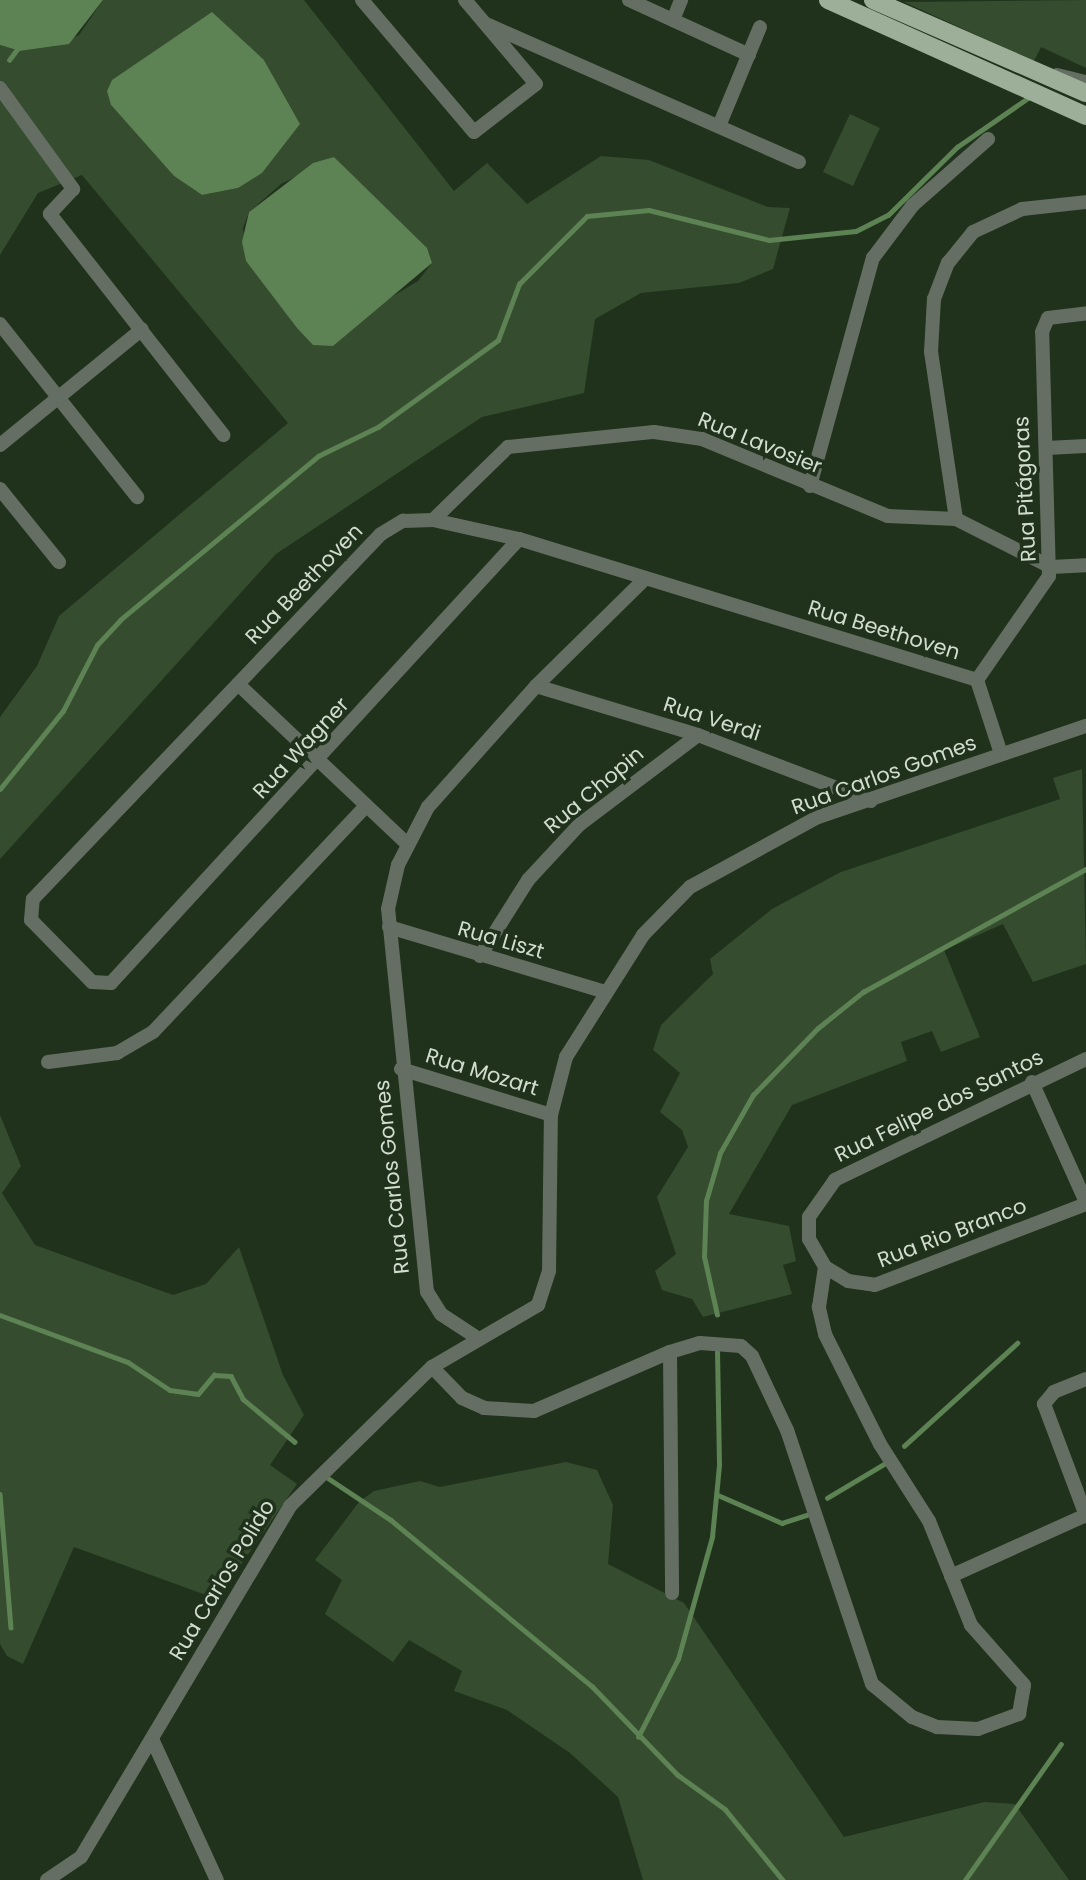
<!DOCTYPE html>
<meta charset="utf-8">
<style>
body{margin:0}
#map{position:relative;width:1086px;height:1880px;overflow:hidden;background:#20321c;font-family:Poppins,sans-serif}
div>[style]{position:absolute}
.green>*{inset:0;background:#354c2f;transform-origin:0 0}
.water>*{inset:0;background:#5d8254}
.stream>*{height:4.5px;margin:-2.25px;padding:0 2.25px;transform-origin:2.25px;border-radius:2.25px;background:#5d8254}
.minor>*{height:14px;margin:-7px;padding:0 7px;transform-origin:7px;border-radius:7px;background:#656e63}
.major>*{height:18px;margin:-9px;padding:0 9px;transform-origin:9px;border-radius:9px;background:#9daf98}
span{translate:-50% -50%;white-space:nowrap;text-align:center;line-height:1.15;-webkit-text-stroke:7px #20321c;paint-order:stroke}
.street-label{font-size:21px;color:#d1ddcf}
</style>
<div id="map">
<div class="green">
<i style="clip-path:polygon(evenodd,103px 0,304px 0,454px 191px,487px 163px,527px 204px,601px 156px,649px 160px,768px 207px,790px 208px,773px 269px,739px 283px,641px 293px,595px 319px,584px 393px,482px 417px,276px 554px,0 859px,0 717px,37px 666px,59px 616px,288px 423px,82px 175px,38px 193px,0 255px,0 45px,20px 51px,56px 46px,79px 35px,103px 0,264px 60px,300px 124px,238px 188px,202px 195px,174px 176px,111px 105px,264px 60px,103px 0,334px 157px,432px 263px,418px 281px,313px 344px,246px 261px,243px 228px,249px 212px,281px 184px,334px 157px)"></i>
<i style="clip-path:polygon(1086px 0,1086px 68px,1041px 47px,1034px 61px,904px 2px)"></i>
<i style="left:850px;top:114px;width:33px;height:64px;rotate:25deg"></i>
<i style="clip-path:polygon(1082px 769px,1086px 964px,1033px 982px,1003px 924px,944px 950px,980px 1037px,941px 1052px,932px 1031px,901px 1042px,907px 1061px,792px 1105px,729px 1214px,789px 1226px,796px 1261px,783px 1265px,792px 1294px,703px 1317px,692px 1299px,662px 1290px,655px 1271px,676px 1254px,657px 1197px,688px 1147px,682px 1130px,660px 1112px,680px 1073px,653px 1050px,661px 1025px,713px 974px,710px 959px,772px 909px,841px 872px,1060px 799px,1053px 778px)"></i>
<i style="clip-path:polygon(0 1115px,21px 1166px,2px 1193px,35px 1245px,173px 1295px,206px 1284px,239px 1247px,283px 1375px,304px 1415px,270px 1465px,297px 1484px,217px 1599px,74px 1547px,23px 1664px,7px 1656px,0 1644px)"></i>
<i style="clip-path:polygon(566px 1462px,597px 1470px,613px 1505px,608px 1564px,684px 1603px,844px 1837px,984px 1802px,1015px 1804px,1069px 1880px,643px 1880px,618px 1797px,570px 1753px,507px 1710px,454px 1691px,462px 1671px,409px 1640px,393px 1662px,325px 1614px,342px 1580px,315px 1560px,359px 1502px,374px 1491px,420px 1481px,440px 1487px)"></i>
</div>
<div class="water">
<i style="clip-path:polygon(0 0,103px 0,69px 44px,20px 51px,0 45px)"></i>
<i style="clip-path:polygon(212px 12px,264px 60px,300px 124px,262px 173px,238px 188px,202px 195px,174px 176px,111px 105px,107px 91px,112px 80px)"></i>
<i style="clip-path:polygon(334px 157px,427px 248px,432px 263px,333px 346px,313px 345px,297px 328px,246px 261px,242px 242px,249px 212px,313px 163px)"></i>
</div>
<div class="stream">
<i style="left:9px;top:60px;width:15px;rotate:-53deg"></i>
<i style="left:0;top:789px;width:100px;rotate:-51.1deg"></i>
<i style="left:63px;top:711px;width:74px;rotate:-62.7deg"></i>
<i style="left:97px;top:645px;width:34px;rotate:-47deg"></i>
<i style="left:120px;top:620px;width:257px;rotate:-39.6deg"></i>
<i style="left:318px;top:456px;width:67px;rotate:-25.8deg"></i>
<i style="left:378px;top:427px;width:148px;rotate:-35.9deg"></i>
<i style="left:498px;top:340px;width:60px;rotate:-69.4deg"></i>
<i style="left:519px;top:284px;width:96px;rotate:-45deg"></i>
<i style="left:587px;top:216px;width:62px;rotate:-5.5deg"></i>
<i style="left:649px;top:210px;width:124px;rotate:14deg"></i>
<i style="left:769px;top:240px;width:87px;rotate:-5.9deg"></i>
<i style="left:856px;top:231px;width:36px;rotate:-27deg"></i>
<i style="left:888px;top:215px;width:97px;rotate:-44.6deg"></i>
<i style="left:957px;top:147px;width:90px;rotate:-34.6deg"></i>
<i style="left:0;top:1315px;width:136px;rotate:20.2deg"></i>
<i style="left:128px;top:1362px;width:50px;rotate:33.7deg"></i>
<i style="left:170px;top:1390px;width:28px;rotate:8deg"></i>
<i style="left:198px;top:1394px;width:25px;rotate:-50deg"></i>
<i style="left:214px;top:1375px;width:17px;rotate:3deg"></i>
<i style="left:231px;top:1376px;width:26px;rotate:62deg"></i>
<i style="left:243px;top:1399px;width:67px;rotate:39.6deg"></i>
<i style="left:717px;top:1315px;width:59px;rotate:-102.6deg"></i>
<i style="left:704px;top:1257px;width:56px;rotate:-88deg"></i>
<i style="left:706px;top:1201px;width:50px;rotate:-73.7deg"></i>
<i style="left:720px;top:1153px;width:67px;rotate:-60.4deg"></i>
<i style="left:753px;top:1095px;width:93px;rotate:-45.9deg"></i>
<i style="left:818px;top:1028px;width:58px;rotate:-38.7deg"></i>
<i style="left:863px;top:992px;width:255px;rotate:-28.9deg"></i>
<i style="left:904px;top:1446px;width:153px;rotate:-42.3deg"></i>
<i style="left:328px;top:1478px;width:76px;rotate:33.7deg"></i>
<i style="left:391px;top:1520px;width:261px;rotate:39.6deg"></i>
<i style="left:592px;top:1686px;width:124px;rotate:46deg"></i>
<i style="left:678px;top:1775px;width:58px;rotate:35.9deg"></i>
<i style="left:725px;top:1809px;width:92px;rotate:50.8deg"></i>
<i style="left:0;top:1494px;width:134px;rotate:85.3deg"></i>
<i style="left:718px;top:1495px;width:70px;rotate:23.6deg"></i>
<i style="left:782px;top:1523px;width:28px;rotate:-18deg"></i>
<i style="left:827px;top:1498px;width:66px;rotate:-30.8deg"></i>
<i style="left:638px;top:1737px;width:88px;rotate:-62.9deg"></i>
<i style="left:678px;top:1659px;width:127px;rotate:-74.4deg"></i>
<i style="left:712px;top:1537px;width:72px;rotate:-84.4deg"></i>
<i style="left:719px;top:1465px;width:113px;rotate:-91deg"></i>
<i style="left:965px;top:1880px;width:166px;rotate:-54.8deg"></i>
</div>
<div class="minor">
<i style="left:362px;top:0;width:173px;rotate:49.7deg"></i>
<i style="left:474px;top:132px;width:78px;rotate:-37.7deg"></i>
<i style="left:536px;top:84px;width:110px;rotate:-130.2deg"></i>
<i style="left:629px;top:0;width:132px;rotate:24.6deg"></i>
<i style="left:673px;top:20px;width:22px;rotate:-68deg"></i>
<i style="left:486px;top:24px;width:342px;rotate:23.8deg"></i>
<i style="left:1057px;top:75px;width:30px;rotate:14deg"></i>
<i style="left:0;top:88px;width:125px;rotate:54.1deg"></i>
<i style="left:73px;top:189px;width:34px;rotate:133deg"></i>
<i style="left:50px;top:214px;width:281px;rotate:51.9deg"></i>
<i style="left:719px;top:126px;width:107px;rotate:-67.5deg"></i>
<i style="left:0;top:324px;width:221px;rotate:51.6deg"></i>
<i style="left:0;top:445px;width:183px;rotate:-39.2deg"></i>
<i style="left:1047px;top:448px;width:39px;rotate:-3deg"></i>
<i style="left:810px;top:486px;width:237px;rotate:-74.6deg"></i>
<i style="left:873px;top:258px;width:66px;rotate:-53deg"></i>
<i style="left:913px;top:205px;width:100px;rotate:-41.3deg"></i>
<i style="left:0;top:489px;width:94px;rotate:51.1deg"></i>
<i style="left:956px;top:519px;width:169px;rotate:-98.5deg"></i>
<i style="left:931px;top:352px;width:53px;rotate:-86.8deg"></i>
<i style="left:934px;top:299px;width:39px;rotate:-69deg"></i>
<i style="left:948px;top:263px;width:40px;rotate:-51deg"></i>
<i style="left:973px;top:232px;width:54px;rotate:-25.1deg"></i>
<i style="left:1022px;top:209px;width:64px;rotate:-6.2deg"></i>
<i style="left:433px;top:520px;width:105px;rotate:-44.2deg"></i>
<i style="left:508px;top:447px;width:147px;rotate:-5.9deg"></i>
<i style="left:654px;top:432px;width:49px;rotate:8.3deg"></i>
<i style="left:702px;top:439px;width:201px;rotate:22.5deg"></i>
<i style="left:888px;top:516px;width:68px;rotate:2.5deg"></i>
<i style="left:956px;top:519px;width:106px;rotate:26.8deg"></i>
<i style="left:1051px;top:567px;width:35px;rotate:-3deg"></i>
<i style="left:519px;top:539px;width:603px;rotate:132.58deg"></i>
<i style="left:111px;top:983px;width:19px;rotate:-177deg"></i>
<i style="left:92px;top:982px;width:87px;rotate:-134.5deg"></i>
<i style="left:31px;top:920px;width:21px;rotate:-85deg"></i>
<i style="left:33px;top:899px;width:504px;rotate:-46.37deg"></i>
<i style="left:381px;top:534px;width:26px;rotate:-31deg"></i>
<i style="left:403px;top:521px;width:30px;rotate:-2deg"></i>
<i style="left:433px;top:520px;width:88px;rotate:12.5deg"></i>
<i style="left:519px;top:539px;width:479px;rotate:17.1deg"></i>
<i style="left:977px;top:680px;width:126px;rotate:-55.3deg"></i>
<i style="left:1049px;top:576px;width:244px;rotate:-91.6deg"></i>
<i style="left:1042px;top:332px;width:15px;rotate:-67deg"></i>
<i style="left:1048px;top:318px;width:38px;rotate:-7deg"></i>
<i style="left:977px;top:680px;width:78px;rotate:72deg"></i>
<i style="left:238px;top:684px;width:234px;rotate:43.4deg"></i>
<i style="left:536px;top:686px;width:169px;rotate:16.8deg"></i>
<i style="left:698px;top:735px;width:185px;rotate:20.9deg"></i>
<i style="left:389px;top:927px;width:223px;rotate:16.7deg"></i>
<i style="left:480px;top:956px;width:90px;rotate:-57.7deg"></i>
<i style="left:528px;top:880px;width:75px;rotate:-47.2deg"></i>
<i style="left:579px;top:825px;width:149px;rotate:-37.1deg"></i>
<i style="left:1086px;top:1059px;width:279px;rotate:154.3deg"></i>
<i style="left:835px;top:1180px;width:45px;rotate:125.1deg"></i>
<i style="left:809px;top:1217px;width:22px;rotate:90deg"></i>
<i style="left:809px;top:1239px;width:32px;rotate:60deg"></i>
<i style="left:825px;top:1267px;width:27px;rotate:31deg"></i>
<i style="left:848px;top:1281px;width:27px;rotate:8deg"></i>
<i style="left:875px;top:1285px;width:226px;rotate:-21deg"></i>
<i style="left:48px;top:1062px;width:70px;rotate:-7.4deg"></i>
<i style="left:117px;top:1053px;width:42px;rotate:-30.3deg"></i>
<i style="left:153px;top:1032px;width:311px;rotate:-46.7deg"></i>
<i style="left:401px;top:1069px;width:157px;rotate:17deg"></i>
<i style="left:1032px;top:1082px;width:132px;rotate:65.8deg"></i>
<i style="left:479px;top:1339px;width:45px;rotate:-146.7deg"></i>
<i style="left:441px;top:1314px;width:26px;rotate:-122deg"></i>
<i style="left:427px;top:1292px;width:385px;rotate:-95.8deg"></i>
<i style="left:388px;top:909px;width:45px;rotate:-77.2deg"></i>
<i style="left:398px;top:865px;width:65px;rotate:-62.7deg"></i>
<i style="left:428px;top:807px;width:162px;rotate:-48.2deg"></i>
<i style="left:536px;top:686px;width:150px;rotate:-44.5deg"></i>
<i style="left:670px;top:1352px;width:241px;rotate:89.5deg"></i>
<i style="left:432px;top:1367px;width:43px;rotate:45.9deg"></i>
<i style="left:462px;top:1398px;width:24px;rotate:24deg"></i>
<i style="left:484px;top:1408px;width:50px;rotate:3.4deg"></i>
<i style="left:534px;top:1411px;width:148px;rotate:-23.5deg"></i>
<i style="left:670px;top:1352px;width:31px;rotate:-17deg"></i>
<i style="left:700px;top:1343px;width:41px;rotate:4.2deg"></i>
<i style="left:741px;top:1346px;width:15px;rotate:42deg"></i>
<i style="left:752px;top:1356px;width:82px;rotate:64.7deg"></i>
<i style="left:787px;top:1430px;width:268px;rotate:71.5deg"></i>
<i style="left:872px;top:1684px;width:52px;rotate:39.5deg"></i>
<i style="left:912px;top:1717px;width:27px;rotate:22deg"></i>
<i style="left:937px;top:1727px;width:41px;rotate:2.8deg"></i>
<i style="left:978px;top:1729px;width:44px;rotate:-20.1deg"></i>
<i style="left:1019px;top:1714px;width:29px;rotate:-80deg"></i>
<i style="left:1024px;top:1685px;width:80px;rotate:-131.5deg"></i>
<i style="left:971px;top:1625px;width:112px;rotate:-112deg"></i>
<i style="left:929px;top:1521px;width:91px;rotate:-122.5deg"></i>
<i style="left:880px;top:1444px;width:123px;rotate:-116.6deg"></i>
<i style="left:825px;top:1334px;width:28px;rotate:-103deg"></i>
<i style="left:819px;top:1307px;width:40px;rotate:-81.5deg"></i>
<i style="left:1086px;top:1379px;width:35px;rotate:158deg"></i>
<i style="left:1054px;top:1392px;width:16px;rotate:130deg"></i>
<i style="left:1044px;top:1404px;width:120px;rotate:69.4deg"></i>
<i style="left:951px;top:1576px;width:148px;rotate:-24.3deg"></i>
<i style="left:152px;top:1739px;width:155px;rotate:65.3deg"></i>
<i style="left:47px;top:1880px;width:41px;rotate:-34.1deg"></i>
<i style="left:81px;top:1857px;width:409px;rotate:-59.2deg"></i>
<i style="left:290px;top:1506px;width:199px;rotate:-44.4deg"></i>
<i style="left:432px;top:1367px;width:123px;rotate:-30.3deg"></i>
<i style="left:538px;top:1305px;width:36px;rotate:-72deg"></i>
<i style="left:549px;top:1271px;width:156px;rotate:-89.3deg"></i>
<i style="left:551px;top:1115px;width:60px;rotate:-75.5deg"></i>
<i style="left:566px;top:1057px;width:144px;rotate:-57.7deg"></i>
<i style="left:643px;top:935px;width:67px;rotate:-45.6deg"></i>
<i style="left:690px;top:887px;width:146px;rotate:-28.7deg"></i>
<i style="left:818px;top:817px;width:283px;rotate:-18.8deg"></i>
</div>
<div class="major">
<i style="left:828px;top:0;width:283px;rotate:24.2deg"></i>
<i style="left:873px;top:0;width:232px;rotate:23.6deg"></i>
</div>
<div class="street-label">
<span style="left:760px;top:443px;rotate:22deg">Rua Lavosier</span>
<span style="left:1025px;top:489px;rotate:-93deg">Rua Pitágoras</span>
<span style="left:304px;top:584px;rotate:-46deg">Rua Beethoven</span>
<span style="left:884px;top:630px;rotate:17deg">Rua Beethoven</span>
<span style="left:712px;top:719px;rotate:18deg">Rua Verdi</span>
<span style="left:301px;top:748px;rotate:-47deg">Rua Wagner</span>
<span style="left:884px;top:775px;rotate:-20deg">Rua Carlos Gomes</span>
<span style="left:594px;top:790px;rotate:-40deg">Rua Chopin</span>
<span style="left:501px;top:940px;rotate:16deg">Rua Liszt</span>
<span style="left:482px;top:1072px;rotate:17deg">Rua Mozart</span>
<span style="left:939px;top:1106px;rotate:-26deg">Rua Felipe dos Santos</span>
<span style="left:392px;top:1177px;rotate:-96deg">Rua Carlos Gomes</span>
<span style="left:952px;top:1233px;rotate:-21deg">Rua Rio Branco</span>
<span style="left:222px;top:1580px;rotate:-59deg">Rua Carlos Polido</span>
</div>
</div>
